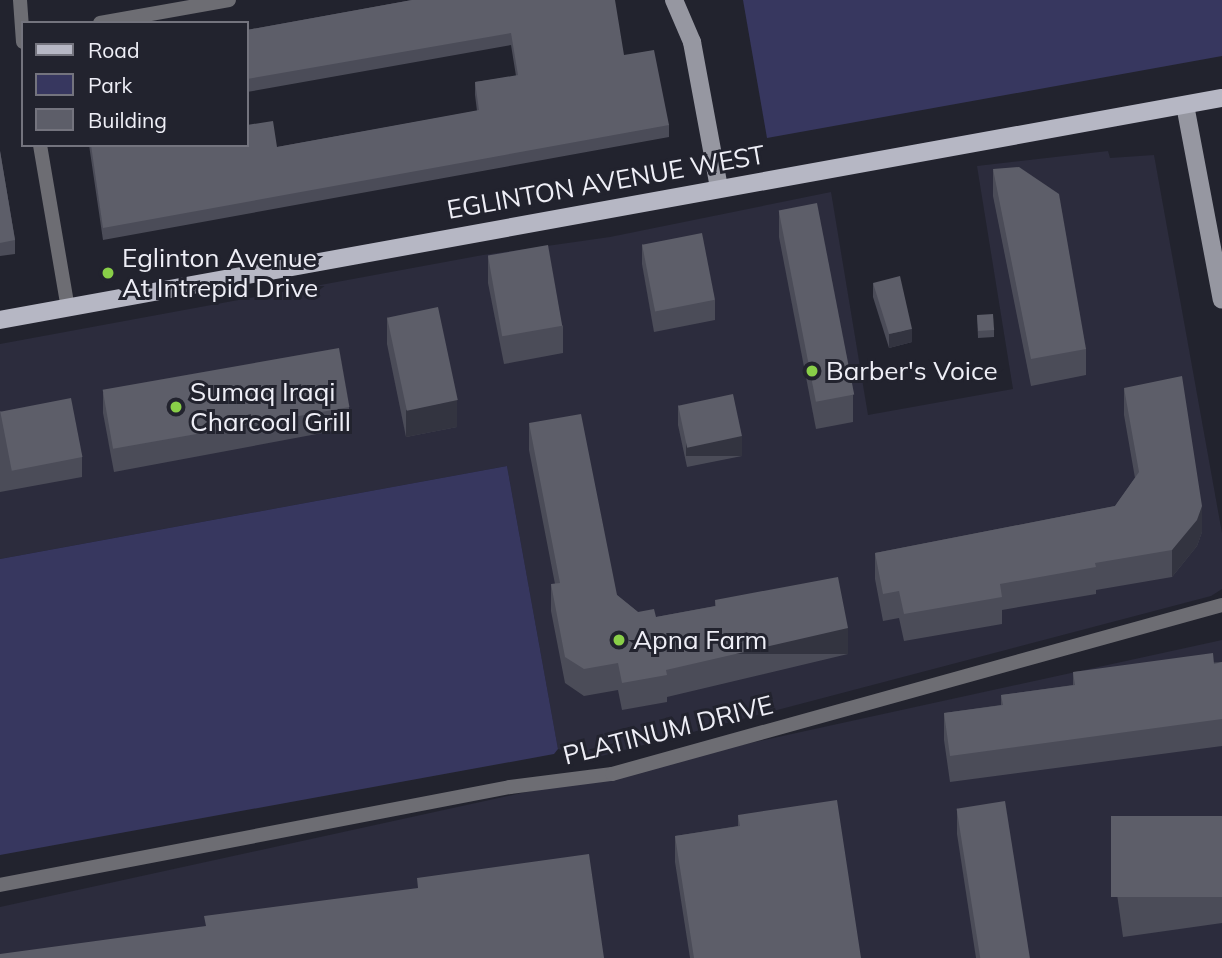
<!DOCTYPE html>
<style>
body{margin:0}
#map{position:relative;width:1222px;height:958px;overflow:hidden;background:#22232e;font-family:Mulish,sans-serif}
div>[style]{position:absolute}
.built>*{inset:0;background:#2c2c3d}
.green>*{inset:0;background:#37375f}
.street>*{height:14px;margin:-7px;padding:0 7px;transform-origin:7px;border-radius:7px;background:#6d6d73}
.secondary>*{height:18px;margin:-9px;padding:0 9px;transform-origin:9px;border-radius:9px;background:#9697a1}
.primary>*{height:18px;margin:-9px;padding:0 9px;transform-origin:9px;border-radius:9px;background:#b6b7c4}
.wall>*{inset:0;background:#4b4c58}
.shaded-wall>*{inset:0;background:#333440;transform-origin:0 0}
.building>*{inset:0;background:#5d5e69;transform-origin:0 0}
.dots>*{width:19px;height:19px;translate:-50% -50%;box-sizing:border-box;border:4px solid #22232e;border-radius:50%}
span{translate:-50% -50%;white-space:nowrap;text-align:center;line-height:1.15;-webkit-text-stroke:6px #22232e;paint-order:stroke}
.street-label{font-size:26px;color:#eeeef6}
.poi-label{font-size:26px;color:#eeeef6}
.left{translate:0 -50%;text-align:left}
.legend{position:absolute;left:21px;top:21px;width:228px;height:126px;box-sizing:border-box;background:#22232e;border:2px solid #74747e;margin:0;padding:9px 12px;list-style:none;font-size:21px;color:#eeeef6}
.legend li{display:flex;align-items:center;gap:14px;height:35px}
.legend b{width:35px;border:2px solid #74747e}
</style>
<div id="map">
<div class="built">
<i style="clip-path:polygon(1108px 151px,1110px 158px,1154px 155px,1222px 533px,1222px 589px,1211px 596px,594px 758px,558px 749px,507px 466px,0 559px,0 344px,483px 255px,610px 237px,831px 192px,868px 415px,1013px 389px,977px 166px)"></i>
<i style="clip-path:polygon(1222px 640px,1222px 958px,0 958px,0 907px)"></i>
</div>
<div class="green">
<i style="clip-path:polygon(743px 0,1222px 0,1222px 56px,767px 138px)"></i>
<i style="clip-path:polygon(507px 466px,558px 749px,554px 754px,0 855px,0 559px)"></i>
</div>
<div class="street">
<i style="left:20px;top:0;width:42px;rotate:85.9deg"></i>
<i style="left:100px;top:23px;width:131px;rotate:-10.1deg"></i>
<i style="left:40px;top:145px;width:165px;rotate:80.3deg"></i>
<i style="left:0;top:885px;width:519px;rotate:-10.88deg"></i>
<i style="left:510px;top:787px;width:103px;rotate:-7.3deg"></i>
<i style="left:612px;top:774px;width:633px;rotate:-15.49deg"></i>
</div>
<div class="secondary">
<i style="left:674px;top:0;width:46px;rotate:66.8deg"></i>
<i style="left:692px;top:42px;width:147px;rotate:79.5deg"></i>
<i style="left:1185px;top:105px;width:198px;rotate:79.3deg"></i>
</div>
<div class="primary">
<i style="left:0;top:320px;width:1242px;rotate:-10.3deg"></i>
</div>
<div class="wall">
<i style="clip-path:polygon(412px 0,624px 55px,669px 125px,669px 137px,103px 240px,89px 145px,247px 145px,277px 147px,477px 111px,475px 95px,475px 82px,516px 76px,511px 45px,247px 92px,247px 30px)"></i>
<i style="clip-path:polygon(0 151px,15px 240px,15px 254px,0 256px)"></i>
<i style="clip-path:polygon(993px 169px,1086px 349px,1086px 375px,1031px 386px,993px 196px)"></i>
<i style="clip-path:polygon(779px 210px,853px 395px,853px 422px,816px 429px,779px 237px)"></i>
<i style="clip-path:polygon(642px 244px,715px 300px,715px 320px,654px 332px,642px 264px)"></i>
<i style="clip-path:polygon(488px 256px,563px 326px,563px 353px,504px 364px,488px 283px)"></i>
<i style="clip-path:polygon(873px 283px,912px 342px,889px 348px,873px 297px)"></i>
<i style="clip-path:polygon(977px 315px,994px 330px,994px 337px,978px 338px)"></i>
<i style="clip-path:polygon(387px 317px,457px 427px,406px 437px,387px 344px)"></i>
<i style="clip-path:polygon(1124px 388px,1202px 532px,1197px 546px,1172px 577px,1096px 590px,1096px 594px,1002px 610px,1002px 624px,904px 641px,899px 618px,883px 621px,875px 579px,875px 553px,1115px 506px,1135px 478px,1124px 415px)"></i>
<i style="clip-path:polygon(103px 393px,349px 407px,349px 428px,114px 472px,103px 413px)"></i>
<i style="clip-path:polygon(678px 405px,742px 456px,687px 467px,678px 425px)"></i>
<i style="clip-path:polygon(0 411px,82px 457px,82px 477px,0 492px)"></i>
<i style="clip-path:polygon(529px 423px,617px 595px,638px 612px,656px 617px,715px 606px,715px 600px,848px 654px,667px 697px,667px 702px,622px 710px,618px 690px,584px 696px,565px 683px,551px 611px,551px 584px,555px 584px,529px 450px)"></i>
<i style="clip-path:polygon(1222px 662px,1222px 746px,950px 782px,944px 740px,944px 713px,1001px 705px,1001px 695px,1073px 685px,1073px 672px)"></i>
<i style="clip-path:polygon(957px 808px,1029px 958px,976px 958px,957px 834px)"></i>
<i style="clip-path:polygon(738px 815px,861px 958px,690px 958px,675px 862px,675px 836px,738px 826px)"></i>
<i style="clip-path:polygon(1222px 816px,1222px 923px,1123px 937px,1112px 858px,1112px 831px)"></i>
</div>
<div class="shaded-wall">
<i style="clip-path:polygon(912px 329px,912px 342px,889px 348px,889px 334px)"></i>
<i style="clip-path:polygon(457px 400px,457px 427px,406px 437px,406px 410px)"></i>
<i style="left:742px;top:436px;width:20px;height:56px;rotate:90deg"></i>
<i style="clip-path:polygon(1202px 506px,1202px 532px,1197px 546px,1172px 577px,1172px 550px)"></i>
<i style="left:848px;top:628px;width:26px;height:187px;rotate:90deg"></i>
</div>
<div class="building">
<i style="clip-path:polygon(412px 0,615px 0,624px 55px,654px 50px,669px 125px,103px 228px,91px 145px,247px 145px,247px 125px,273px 121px,277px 147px,479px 110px,475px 82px,518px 75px,511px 33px,247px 79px,247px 30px)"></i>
<i style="clip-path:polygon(0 151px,15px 240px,0 243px)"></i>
<i style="clip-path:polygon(1019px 167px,1059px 194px,1086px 349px,1031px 359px,993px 169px)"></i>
<i style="left:817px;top:203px;width:195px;height:39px;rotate:79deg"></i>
<i style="left:702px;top:233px;width:68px;height:61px;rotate:79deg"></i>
<i style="left:548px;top:245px;width:82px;height:61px;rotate:80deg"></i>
<i style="clip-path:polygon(900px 276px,912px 329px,889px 334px,873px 283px)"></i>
<i style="left:438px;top:307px;width:95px;height:52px;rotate:78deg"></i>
<i style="left:993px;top:314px;width:16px;height:16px;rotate:86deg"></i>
<i style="left:339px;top:348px;width:60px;height:240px;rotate:80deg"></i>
<i style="clip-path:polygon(1182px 376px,1202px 506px,1197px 520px,1172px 550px,1095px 563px,1096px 567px,1000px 584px,1002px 597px,904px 614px,899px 591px,883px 594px,875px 553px,1115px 506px,1139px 472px,1124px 388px)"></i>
<i style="left:733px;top:394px;width:43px;height:56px;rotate:78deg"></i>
<i style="left:71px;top:398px;width:60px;height:72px;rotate:79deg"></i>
<i style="clip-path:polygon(581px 414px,617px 595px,638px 612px,654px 609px,656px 617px,716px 606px,715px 600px,838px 577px,848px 628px,666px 670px,667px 675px,622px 683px,618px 663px,584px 669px,565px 657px,551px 584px,560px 583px,529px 423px)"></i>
<i style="clip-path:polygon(1213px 653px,1214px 664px,1222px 662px,1222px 719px,950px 756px,944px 713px,1003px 705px,1001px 695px,1075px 685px,1073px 672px)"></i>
<i style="clip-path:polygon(837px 800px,861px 958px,694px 958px,675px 836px,740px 826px,738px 815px)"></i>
<i style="left:1005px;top:801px;width:159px;height:49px;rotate:81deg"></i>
<i style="left:1222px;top:816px;width:81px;height:111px;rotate:90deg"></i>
<i style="clip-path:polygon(589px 854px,604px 958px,0 958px,0 954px,206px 926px,204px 916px,418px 888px,417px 878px)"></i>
</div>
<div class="dots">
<i style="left:108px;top:273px;background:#89cf48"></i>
<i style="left:812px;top:371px;background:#89cf48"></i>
<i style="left:176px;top:407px;background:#89cf48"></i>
<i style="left:619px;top:640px;background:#89cf48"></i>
</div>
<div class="street-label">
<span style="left:606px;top:182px;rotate:-10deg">EGLINTON AVENUE WEST</span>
<span style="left:668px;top:730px;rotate:-14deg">PLATINUM DRIVE</span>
</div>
<div class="poi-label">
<span class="left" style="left:122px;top:273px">Eglinton Avenue<br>At Intrepid Drive</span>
<span class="left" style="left:826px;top:371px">Barber's Voice</span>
<span class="left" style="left:190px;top:407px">Sumaq Iraqi<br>Charcoal Grill</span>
<span class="left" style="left:633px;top:640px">Apna Farm</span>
</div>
<ul class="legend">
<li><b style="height:9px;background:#b6b7c4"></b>Road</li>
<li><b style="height:19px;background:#37375f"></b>Park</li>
<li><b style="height:19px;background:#5d5e69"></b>Building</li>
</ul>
</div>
